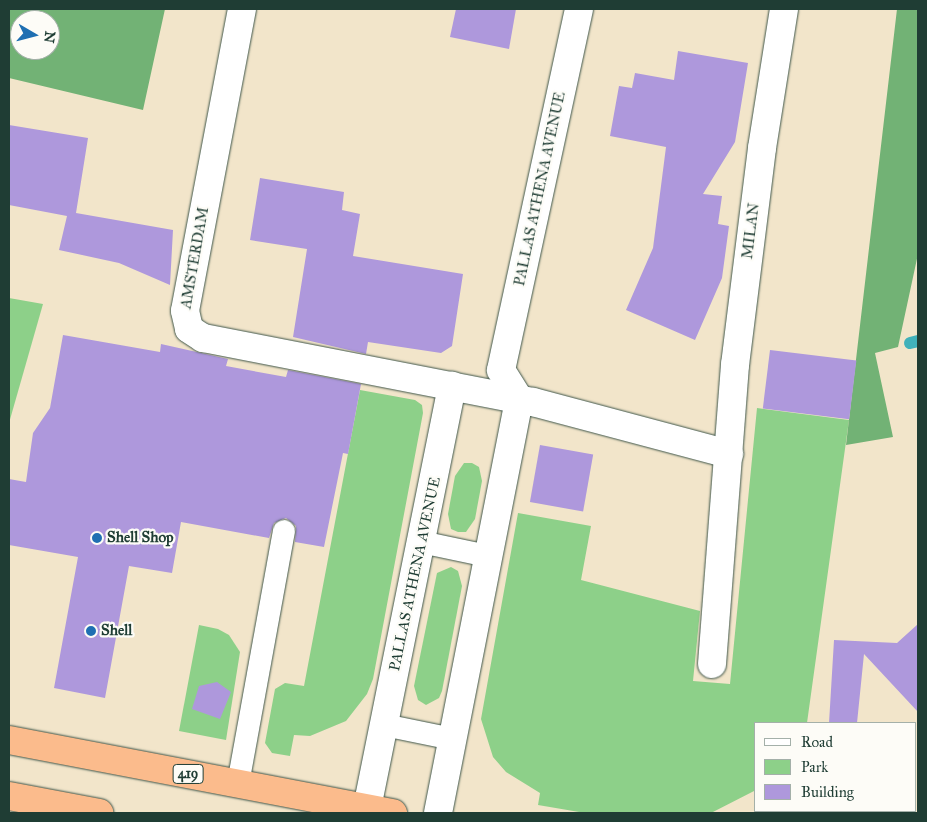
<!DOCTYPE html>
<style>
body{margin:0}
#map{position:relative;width:927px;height:822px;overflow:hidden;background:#f2e5ca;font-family:"IM FELL Great Primer",serif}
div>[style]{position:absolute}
.green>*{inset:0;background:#8dd089}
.forest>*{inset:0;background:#72b275}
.stream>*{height:12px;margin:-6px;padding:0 6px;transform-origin:6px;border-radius:6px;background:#41b1ba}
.building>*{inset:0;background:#ae98dc;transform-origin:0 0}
.roads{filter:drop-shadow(0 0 1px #3f564a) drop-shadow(0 0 1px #3f564a)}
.service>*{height:22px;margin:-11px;padding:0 11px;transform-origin:11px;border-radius:11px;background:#fff}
.minor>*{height:28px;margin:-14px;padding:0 14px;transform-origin:14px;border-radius:14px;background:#fff}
.trunk>*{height:28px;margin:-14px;padding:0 14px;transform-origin:14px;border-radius:14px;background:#fbbb8c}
.dots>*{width:14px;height:14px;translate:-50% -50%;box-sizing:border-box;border:2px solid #fdfcf7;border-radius:50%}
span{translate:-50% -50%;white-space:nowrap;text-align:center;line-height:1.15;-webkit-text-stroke:4.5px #fdfcf7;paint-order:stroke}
.shield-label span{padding:1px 4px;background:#fdfcf7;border:1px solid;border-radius:4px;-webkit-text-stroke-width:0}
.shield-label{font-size:14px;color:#1f3d34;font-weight:700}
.street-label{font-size:15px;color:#1f3d34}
.poi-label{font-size:15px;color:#1f3d34;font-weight:700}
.left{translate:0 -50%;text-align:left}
.frame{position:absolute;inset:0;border:10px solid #1f3d34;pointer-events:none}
.legend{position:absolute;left:754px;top:722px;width:162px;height:90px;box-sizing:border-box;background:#fdfcf7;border:1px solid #a4b0a9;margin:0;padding:6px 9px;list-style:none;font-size:15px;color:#1f3d34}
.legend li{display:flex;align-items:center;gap:10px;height:25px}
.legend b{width:25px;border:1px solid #a4b0a9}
.north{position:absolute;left:10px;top:10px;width:50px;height:50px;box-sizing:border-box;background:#fdfcf7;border:1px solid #a4b0a9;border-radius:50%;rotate:98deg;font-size:14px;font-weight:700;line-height:20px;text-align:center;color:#1f3d34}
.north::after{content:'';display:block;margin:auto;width:18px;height:22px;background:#1f6fb2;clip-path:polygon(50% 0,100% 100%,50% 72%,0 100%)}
</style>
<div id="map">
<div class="green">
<i style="clip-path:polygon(9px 298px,43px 304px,9px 423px)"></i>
<i style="clip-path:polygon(360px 390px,415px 400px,422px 405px,423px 413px,373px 679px,367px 694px,346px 721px,310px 736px,294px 735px,290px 756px,272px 753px,265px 743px,275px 689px,285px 683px,304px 686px)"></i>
<i style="clip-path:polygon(757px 408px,849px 420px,807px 723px,756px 723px,756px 790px,711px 813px,585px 813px,538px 805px,540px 793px,506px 772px,493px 757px,481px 719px,518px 513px,591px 526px,581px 580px,700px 611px,693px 681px,730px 684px)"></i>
<i style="clip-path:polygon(464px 463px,472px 463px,479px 467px,482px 481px,475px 519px,466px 532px,458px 532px,451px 529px,448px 514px,455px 476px)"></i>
<i style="clip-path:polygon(451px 567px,458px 571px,462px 586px,442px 691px,439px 698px,426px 705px,418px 700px,414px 686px,437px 573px)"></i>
<i style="clip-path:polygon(199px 625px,218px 629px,229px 635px,240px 652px,226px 740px,179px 731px)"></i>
</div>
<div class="forest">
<i style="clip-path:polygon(evenodd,9px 9px,165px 9px,143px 110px,9px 78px,9px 9px,20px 20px,50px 20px,50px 50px,20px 50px,20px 20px)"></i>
<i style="clip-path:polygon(897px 9px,918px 9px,918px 254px,898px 347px,875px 353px,893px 437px,846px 445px)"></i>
</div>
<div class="stream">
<i style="left:910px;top:343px;width:8px;rotate:-14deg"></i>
</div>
<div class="building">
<i style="clip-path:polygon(456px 9px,516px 9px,509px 49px,450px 37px)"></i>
<i style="clip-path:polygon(678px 51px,748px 63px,735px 142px,703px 194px,722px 196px,718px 224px,729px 226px,722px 278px,695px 340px,626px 310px,653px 248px,666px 147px,610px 136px,619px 86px,632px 88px,635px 73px,674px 80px)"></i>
<i style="clip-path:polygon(9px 125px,88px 138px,76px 213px,173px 230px,170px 285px,119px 263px,59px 250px,67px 216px,9px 205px)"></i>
<i style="clip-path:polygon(260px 178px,344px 192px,342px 210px,360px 214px,353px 256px,463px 274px,452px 346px,441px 353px,368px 342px,366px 354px,293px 337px,307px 249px,250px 240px)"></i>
<i style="clip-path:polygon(63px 335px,160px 352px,161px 344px,228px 359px,226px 366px,286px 377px,288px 370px,361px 384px,348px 454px,343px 453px,324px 547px,295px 542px,296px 526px,286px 518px,274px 523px,269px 538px,181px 522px,172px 573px,129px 566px,105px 698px,54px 688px,78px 557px,9px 545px,9px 479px,26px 482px,33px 433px,50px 408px)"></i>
<i style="left:770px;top:350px;width:87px;height:59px;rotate:7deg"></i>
<i style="left:540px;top:445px;width:54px;height:58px;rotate:10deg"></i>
<i style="clip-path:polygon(918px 624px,918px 712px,864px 654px,857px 723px,829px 723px,834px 640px,897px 643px)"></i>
<i style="clip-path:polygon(217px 682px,231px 692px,220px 719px,192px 709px,199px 686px)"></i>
</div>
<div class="roads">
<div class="service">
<i style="left:421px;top:542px;width:68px;rotate:11.8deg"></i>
<i style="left:384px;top:725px;width:69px;rotate:11.6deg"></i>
<i style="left:238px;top:784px;width:257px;rotate:-79.7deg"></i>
</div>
<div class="minor">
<i style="left:242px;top:9px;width:307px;rotate:100.7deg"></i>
<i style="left:185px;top:311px;width:18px;rotate:77deg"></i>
<i style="left:189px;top:329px;width:17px;rotate:33deg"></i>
<i style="left:203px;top:338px;width:336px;rotate:11deg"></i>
<i style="left:533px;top:402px;width:203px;rotate:14.9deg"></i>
<i style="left:712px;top:664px;width:300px;rotate:-85.6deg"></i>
<i style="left:735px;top:365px;width:219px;rotate:-82.9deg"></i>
<i style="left:762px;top:148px;width:141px;rotate:-81deg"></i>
<i style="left:366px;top:813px;width:436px;rotate:-78.6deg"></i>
<i style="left:438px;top:813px;width:422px;rotate:-78.9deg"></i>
<i style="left:519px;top:399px;width:34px;rotate:-122deg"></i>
<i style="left:501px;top:370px;width:369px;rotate:-77.8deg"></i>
</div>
<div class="trunk">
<i style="left:9px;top:740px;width:391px;rotate:10.8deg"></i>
<i style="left:9px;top:796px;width:92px;rotate:10.7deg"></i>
</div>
</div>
<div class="dots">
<i style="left:97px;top:538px;background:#1f6fb2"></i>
<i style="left:91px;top:631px;background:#1f6fb2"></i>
</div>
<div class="shield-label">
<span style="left:188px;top:774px">419</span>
</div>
<div class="street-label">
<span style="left:540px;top:189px;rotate:-78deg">PALLAS ATHENA AVENUE</span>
<span style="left:751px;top:231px;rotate:-83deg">MILAN</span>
<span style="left:195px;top:258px;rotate:-80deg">AMSTERDAM</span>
<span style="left:415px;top:574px;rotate:-78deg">PALLAS ATHENA AVENUE</span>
</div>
<div class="poi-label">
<span class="left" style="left:107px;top:538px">Shell Shop</span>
<span class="left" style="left:101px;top:631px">Shell</span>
</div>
<div class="frame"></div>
<ul class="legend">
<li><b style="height:6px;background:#fff"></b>Road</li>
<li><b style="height:14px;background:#8dd089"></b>Park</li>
<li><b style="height:14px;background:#ae98dc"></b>Building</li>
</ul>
<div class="north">N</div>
</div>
